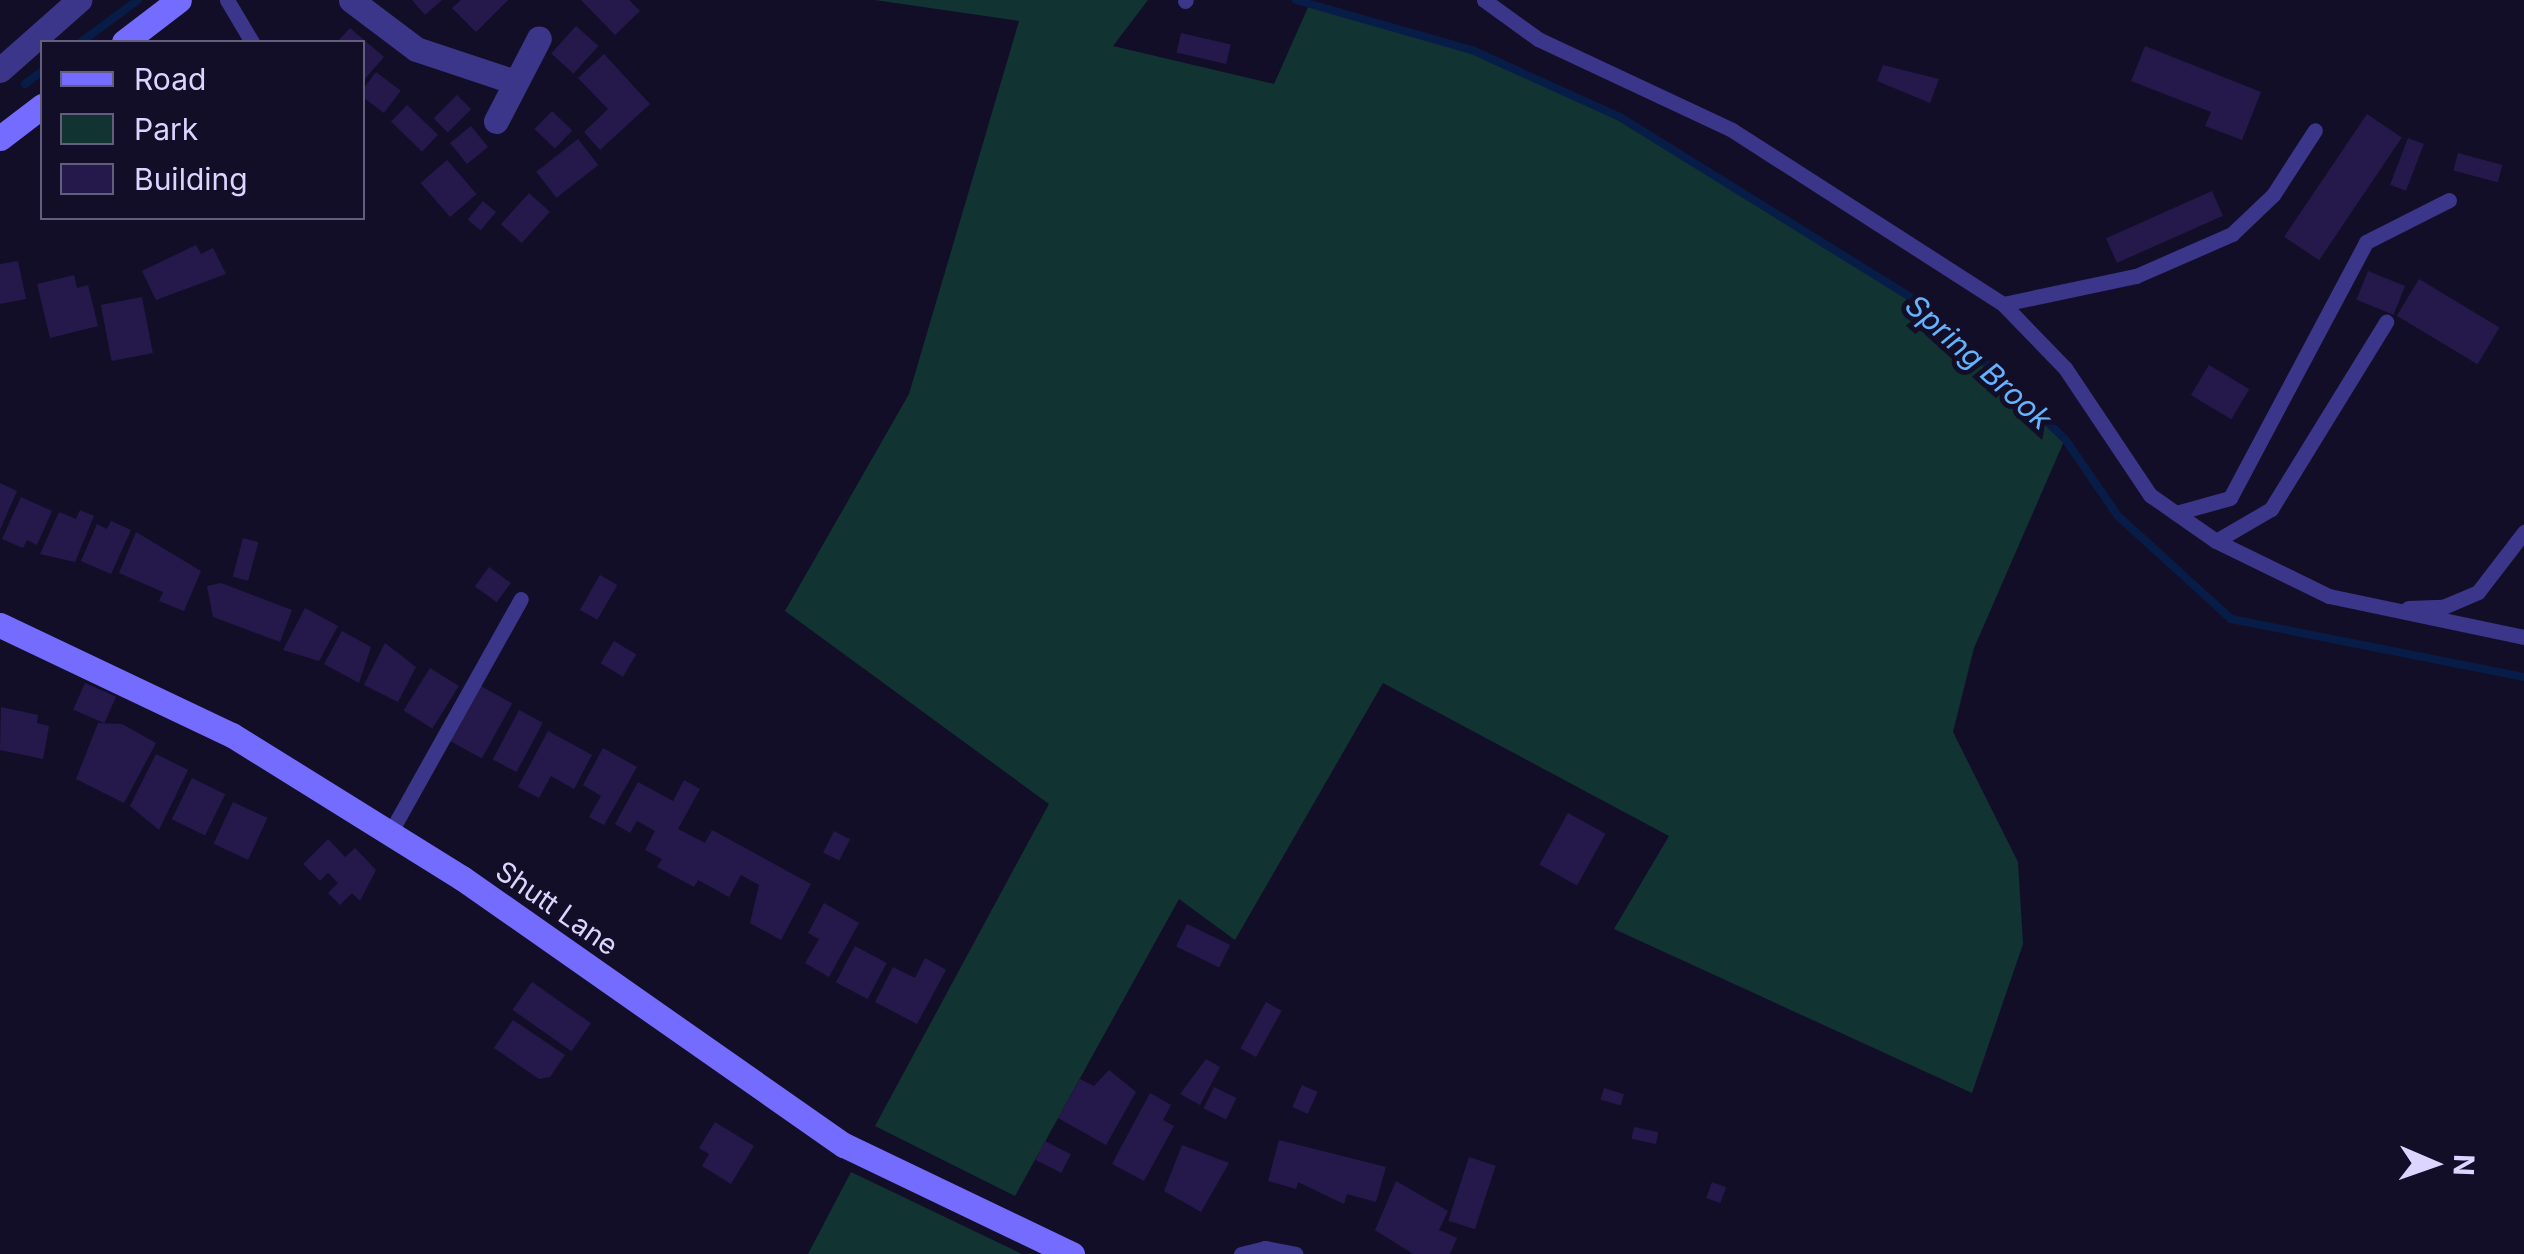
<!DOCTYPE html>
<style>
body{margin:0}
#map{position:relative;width:2524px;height:1254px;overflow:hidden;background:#130e28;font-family:Inter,sans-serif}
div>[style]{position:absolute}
.green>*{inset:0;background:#113332}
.stream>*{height:8px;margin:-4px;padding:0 4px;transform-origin:4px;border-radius:4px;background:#071d48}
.building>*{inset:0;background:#24194a;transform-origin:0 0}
.lane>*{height:15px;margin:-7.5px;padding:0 7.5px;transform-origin:7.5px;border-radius:7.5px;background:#3b368a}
.street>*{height:25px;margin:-12.5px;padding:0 12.5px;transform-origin:12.5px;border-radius:12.5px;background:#3b368a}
.secondary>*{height:25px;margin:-12.5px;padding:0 12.5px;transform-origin:12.5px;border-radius:12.5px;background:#736cff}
span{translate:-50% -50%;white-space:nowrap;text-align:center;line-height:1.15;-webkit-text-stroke:10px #130e28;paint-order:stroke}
.street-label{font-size:28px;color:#dbd5ff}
.water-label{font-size:30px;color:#63b3ff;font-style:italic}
.legend{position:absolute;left:40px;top:40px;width:325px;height:180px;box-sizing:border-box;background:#130e28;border:2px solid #635e7e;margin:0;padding:12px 18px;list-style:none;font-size:30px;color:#dbd5ff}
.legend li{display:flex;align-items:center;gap:20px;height:50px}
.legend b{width:50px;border:2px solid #635e7e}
.north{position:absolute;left:2384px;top:1114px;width:100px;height:100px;-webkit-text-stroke:8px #130e28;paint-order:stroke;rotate:92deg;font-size:28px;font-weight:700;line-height:40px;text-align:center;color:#dbd5ff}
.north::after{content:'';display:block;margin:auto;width:35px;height:45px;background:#dbd5ff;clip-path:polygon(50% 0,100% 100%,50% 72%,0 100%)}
</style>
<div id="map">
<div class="green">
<i style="clip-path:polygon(875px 0,1148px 0,1113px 46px,1274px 84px,1309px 5px,1472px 50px,1620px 118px,1928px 308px,2065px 439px,1974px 648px,1953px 732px,2018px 862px,2023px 944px,1972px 1093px,1614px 929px,1669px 836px,1383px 683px,1235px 940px,1179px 899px,1015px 1196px,875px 1126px,1049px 804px,785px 611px,909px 394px,1019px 21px)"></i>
<i style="clip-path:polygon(851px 1172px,1022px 1254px,808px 1254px)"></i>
</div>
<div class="stream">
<i style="left:1296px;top:0;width:183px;rotate:15.9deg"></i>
<i style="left:1472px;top:50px;width:162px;rotate:24.4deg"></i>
<i style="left:1620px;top:117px;width:362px;rotate:31.8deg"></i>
<i style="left:1928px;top:308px;width:190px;rotate:43.7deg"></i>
<i style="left:2065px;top:439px;width:93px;rotate:55.5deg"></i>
<i style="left:2118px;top:516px;width:153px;rotate:42.3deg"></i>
<i style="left:2231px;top:619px;width:299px;rotate:11.2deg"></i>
<i style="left:81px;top:42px;width:71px;rotate:-36.4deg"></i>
<i style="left:25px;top:84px;width:21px;rotate:-37deg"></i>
</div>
<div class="building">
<i style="clip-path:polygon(412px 0,442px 0,425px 15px)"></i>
<i style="clip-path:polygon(461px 0,508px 0,476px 32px,452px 8px)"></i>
<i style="clip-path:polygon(581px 0,629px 0,640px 11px,615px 35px)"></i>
<i style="left:576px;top:26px;width:30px;height:37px;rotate:42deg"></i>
<i style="clip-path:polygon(350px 28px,384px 57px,362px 82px,362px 42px,337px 42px)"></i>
<i style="left:1181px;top:33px;width:51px;height:20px;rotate:13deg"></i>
<i style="clip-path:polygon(2145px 46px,2261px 92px,2242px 140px,2205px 126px,2211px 112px,2131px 81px)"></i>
<i style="clip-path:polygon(604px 54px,650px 104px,600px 150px,584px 132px,608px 109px,578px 78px)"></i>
<i style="clip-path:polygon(1883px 65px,1939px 79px,1930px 103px,1877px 81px)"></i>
<i style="left:376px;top:72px;width:31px;height:28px;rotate:37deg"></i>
<i style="left:457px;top:95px;width:20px;height:33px;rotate:45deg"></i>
<i style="left:407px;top:105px;width:43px;height:23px;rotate:44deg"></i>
<i style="left:552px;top:111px;width:28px;height:25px;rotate:44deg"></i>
<i style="left:2367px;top:114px;width:42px;height:148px;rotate:34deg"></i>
<i style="left:471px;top:126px;width:27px;height:27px;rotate:51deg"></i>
<i style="left:2408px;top:138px;width:17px;height:50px;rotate:21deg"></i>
<i style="left:578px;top:139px;width:33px;height:53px;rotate:52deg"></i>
<i style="left:2458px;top:153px;width:46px;height:18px;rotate:15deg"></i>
<i style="left:447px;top:160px;width:45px;height:35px;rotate:49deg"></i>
<i style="left:2212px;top:191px;width:27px;height:116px;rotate:66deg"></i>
<i style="left:529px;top:193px;width:28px;height:42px;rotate:42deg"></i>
<i style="left:483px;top:201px;width:17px;height:24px;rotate:40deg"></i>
<i style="clip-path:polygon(196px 245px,201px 254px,213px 248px,226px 274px,156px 300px,142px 271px)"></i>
<i style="clip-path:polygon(18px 261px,26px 299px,0 304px,0 264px)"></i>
<i style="left:2368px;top:271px;width:40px;height:31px;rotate:22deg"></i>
<i style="clip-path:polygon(74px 275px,77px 288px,88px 285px,98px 326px,50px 338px,37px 284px)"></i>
<i style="left:2419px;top:279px;width:94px;height:43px;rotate:31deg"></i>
<i style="left:142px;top:297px;width:57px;height:42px;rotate:79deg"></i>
<i style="left:2209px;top:365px;width:47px;height:35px;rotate:31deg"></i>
<i style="clip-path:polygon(0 483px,17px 491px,0 530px)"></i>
<i style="clip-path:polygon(21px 497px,52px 511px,37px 545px,27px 540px,23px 548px,2px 539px)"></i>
<i style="clip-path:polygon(80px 510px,94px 516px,75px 562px,40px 554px,59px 512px,76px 519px)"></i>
<i style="clip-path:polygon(111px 521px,131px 530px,111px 574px,81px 561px,97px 524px,107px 529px)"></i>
<i style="clip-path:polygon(136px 532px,201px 571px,184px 611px,159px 601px,163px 592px,119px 573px)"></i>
<i style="left:243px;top:538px;width:16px;height:40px;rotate:15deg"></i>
<i style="left:489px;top:567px;width:27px;height:24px;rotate:36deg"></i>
<i style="left:600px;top:575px;width:20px;height:40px;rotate:30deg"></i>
<i style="clip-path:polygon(221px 583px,292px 610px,280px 642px,213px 617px,207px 586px)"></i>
<i style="clip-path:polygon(305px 608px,338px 626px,319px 661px,283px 650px)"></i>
<i style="clip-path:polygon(342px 631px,371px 647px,359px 683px,324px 664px)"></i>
<i style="left:614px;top:641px;width:26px;height:26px;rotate:31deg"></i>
<i style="clip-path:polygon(385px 643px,416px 667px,398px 702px,364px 685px)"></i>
<i style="left:430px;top:668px;width:34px;height:50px;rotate:32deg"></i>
<i style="left:85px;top:683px;width:34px;height:29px;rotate:24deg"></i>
<i style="left:479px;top:685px;width:38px;height:63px;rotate:29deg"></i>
<i style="clip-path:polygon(1px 707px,38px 715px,37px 723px,49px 726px,43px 759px,0 750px)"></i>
<i style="left:519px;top:710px;width:27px;height:56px;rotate:28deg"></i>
<i style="clip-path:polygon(98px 723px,122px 724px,156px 743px,124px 803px,76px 779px)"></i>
<i style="clip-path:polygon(548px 731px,592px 755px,574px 789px,551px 776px,539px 798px,518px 787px)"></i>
<i style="clip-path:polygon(603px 748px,637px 767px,604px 825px,589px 817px,601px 796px,583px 785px)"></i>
<i style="clip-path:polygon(156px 754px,188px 770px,159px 830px,130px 806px)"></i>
<i style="left:192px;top:778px;width:37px;height:46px;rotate:26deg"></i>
<i style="clip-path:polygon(684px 780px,700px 789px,678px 829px,705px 843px,712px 830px,811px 884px,781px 940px,750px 923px,759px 885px,741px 875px,729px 897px,698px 880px,694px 887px,657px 867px,662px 859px,645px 850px,655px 831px,637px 821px,630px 833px,615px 824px,638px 782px,673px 801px)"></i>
<i style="left:233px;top:802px;width:38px;height:46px;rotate:25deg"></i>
<i style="left:1568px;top:813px;width:43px;height:59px;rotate:29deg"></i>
<i style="left:834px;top:831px;width:18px;height:24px;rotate:27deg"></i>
<i style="clip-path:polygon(328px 839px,345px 857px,355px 848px,376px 870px,360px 901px,352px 893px,340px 905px,328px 893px,338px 883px,328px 873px,320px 881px,303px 864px)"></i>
<i style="clip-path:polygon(824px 903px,859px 923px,829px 977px,805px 963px,819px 939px,808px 933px)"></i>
<i style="left:1187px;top:924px;width:48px;height:25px;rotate:26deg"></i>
<i style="left:855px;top:946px;width:36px;height:41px;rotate:28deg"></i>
<i style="clip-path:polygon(925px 958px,946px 970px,917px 1024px,875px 1002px,893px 967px,915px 978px)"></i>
<i style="left:532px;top:982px;width:72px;height:34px;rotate:35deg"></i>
<i style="left:1266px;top:1002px;width:18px;height:53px;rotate:29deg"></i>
<i style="clip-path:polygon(513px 1020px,565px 1055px,550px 1077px,539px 1079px,494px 1048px)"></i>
<i style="clip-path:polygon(1206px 1059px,1220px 1067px,1200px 1105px,1180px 1094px)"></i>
<i style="clip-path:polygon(1109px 1070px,1136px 1092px,1106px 1145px,1058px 1118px,1080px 1079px,1094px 1086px)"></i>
<i style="left:1302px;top:1085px;width:17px;height:24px;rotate:24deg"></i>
<i style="left:1214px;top:1087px;width:25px;height:24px;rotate:26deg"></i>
<i style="left:1604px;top:1088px;width:21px;height:12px;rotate:17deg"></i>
<i style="clip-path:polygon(1150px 1093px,1171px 1105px,1163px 1120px,1174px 1126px,1144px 1181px,1112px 1164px)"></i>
<i style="clip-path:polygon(715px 1122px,754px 1146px,731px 1184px,702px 1166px,709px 1154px,699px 1148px)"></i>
<i style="left:1634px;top:1127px;width:25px;height:12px;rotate:12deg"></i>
<i style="clip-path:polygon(1279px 1140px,1386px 1167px,1376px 1202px,1347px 1194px,1344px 1204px,1298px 1182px,1296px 1189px,1268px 1181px)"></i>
<i style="left:1045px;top:1141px;width:29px;height:21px;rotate:27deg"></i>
<i style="clip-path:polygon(1182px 1145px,1229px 1163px,1201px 1212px,1164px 1191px)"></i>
<i style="left:1469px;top:1157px;width:28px;height:67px;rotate:18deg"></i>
<i style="clip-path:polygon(1396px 1181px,1448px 1211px,1439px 1230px,1457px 1238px,1450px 1254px,1413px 1254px,1375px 1230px)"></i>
<i style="left:1712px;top:1182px;width:15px;height:17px;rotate:20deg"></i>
</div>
<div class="lane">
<i style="left:227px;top:0;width:49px;rotate:59.2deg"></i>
<i style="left:1484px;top:0;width:67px;rotate:35.8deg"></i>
<i style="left:1538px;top:39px;width:214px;rotate:25.1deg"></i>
<i style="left:1732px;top:130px;width:322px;rotate:32.7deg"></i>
<i style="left:2003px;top:304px;width:136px;rotate:-11.9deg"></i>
<i style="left:2136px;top:276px;width:105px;rotate:-23.6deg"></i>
<i style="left:2232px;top:234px;width:57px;rotate:-43.6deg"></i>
<i style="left:2273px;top:195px;width:77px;rotate:-57.1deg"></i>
<i style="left:1185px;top:1px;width:1px;rotate:-45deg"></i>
<i style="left:2003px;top:304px;width:89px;rotate:45.9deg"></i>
<i style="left:2065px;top:368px;width:153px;rotate:56.2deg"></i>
<i style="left:2150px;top:495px;width:80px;rotate:34.9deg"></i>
<i style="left:2216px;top:541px;width:126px;rotate:26deg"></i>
<i style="left:2329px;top:596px;width:199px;rotate:11.9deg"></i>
<i style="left:2176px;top:513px;width:56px;rotate:-15.5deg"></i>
<i style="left:2230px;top:498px;width:290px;rotate:-62deg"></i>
<i style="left:2366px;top:242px;width:93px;rotate:-26.8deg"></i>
<i style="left:2216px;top:541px;width:64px;rotate:-30.2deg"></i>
<i style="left:2271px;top:509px;width:220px;rotate:-58.4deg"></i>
<i style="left:2408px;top:608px;width:35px;rotate:-2deg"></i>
<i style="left:2443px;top:607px;width:38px;rotate:-23deg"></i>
<i style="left:2478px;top:592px;width:76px;rotate:-52.5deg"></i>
<i style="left:390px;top:833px;width:268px;rotate:-60.8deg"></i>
<i style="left:1241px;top:1254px;width:25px;rotate:-14deg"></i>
<i style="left:1265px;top:1248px;width:31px;rotate:11deg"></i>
</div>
<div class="street">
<i style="left:351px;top:0;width:81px;rotate:37deg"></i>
<i style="left:416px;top:49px;width:101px;rotate:18.4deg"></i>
<i style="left:0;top:70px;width:106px;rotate:-41.5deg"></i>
<i style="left:496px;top:121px;width:93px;rotate:-62.6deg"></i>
</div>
<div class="secondary">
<i style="left:124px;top:42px;width:69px;rotate:-37.4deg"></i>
<i style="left:0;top:138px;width:53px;rotate:-37.3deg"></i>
<i style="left:0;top:625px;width:257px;rotate:25.4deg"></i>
<i style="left:232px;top:735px;width:271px;rotate:31.9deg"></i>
<i style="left:462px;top:878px;width:466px;rotate:35deg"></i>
<i style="left:844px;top:1145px;width:253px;rotate:25.6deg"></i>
</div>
<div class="street-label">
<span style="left:557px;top:908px;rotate:35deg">Shutt Lane</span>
</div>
<div class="water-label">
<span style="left:1979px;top:362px;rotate:42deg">Spring Brook</span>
</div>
<ul class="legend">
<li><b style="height:12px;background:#736cff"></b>Road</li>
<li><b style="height:28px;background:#113332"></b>Park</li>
<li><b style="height:28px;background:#24194a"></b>Building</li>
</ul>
<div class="north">N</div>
</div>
